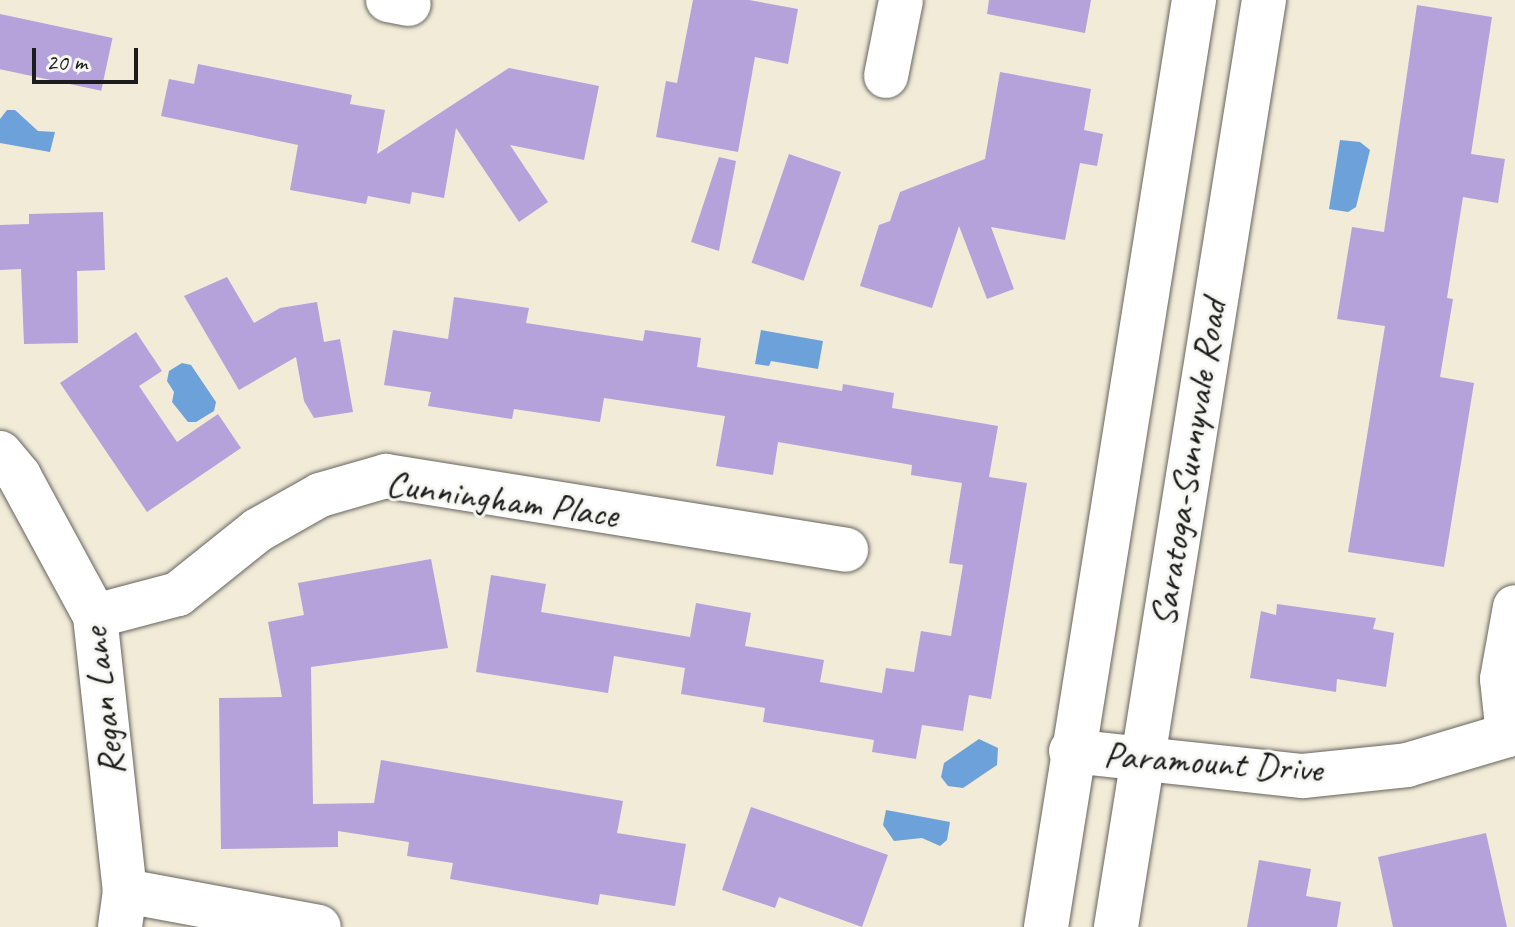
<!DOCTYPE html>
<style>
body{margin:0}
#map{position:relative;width:1515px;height:927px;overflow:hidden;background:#f1ebd8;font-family:Caveat,sans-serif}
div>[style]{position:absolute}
.water>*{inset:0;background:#6da1da}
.building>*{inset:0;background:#b5a2db;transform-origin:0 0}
.roads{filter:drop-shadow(0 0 2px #67645e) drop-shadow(0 0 2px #67645e)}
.minor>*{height:44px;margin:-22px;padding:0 22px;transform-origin:22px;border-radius:22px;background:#fff}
.major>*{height:44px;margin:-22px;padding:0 22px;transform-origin:22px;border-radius:22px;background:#fff}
span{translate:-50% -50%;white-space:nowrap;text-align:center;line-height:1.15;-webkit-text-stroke:6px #f6f6f2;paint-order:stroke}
.street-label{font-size:38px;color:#1c1c1c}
.scale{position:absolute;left:32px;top:48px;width:106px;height:36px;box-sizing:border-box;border:4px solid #1c1c1c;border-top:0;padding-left:10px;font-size:24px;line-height:28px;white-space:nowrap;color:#1c1c1c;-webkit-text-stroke:6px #f6f6f2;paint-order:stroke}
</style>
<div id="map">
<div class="water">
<i style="clip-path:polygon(7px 110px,15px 110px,38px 131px,55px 132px,50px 152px,0 143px,0 119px)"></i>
<i style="clip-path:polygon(1340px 140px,1360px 142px,1370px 150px,1356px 207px,1348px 212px,1329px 209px)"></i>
<i style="clip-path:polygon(761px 330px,823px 341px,818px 369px,771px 361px,769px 366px,755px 364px)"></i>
<i style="clip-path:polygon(182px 363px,191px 365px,216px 402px,214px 411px,196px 422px,188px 422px,172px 402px,174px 392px,167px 381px,169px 371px)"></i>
<i style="clip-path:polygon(979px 739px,998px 748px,997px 765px,963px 788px,948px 786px,941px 777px,944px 763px)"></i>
<i style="clip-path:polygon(886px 810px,950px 822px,947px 840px,940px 846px,922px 838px,894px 841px,883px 825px)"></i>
</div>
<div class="building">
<i style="clip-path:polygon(693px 0,749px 0,798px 9px,788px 64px,755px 57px,738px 152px,656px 137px,666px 81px,677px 83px)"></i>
<i style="clip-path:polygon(989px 0,1091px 0,1085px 33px,987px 14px)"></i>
<i style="clip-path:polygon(1417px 5px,1492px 17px,1471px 154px,1505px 159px,1498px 203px,1463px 197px,1447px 298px,1453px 299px,1440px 377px,1474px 383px,1444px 567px,1348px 552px,1385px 326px,1337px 319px,1352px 227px,1384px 232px)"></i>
<i style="left:0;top:14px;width:115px;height:54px;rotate:12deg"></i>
<i style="clip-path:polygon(198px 64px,352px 95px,350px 104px,385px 110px,377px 154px,509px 68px,599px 86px,584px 160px,510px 145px,548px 202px,519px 222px,456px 128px,444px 198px,412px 192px,410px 204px,368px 196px,366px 204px,290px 190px,298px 145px,161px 116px,169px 79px,194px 84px)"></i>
<i style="clip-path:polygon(1000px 72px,1091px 89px,1084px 130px,1103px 134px,1097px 166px,1080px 163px,1065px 240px,991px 227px,1014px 289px,987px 299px,959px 226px,932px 308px,860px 286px,879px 225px,890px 221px,900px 192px,985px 159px)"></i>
<i style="left:789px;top:154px;width:55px;height:115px;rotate:19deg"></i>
<i style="clip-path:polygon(719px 157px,736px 161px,719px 251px,691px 242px)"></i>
<i style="clip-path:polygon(103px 212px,105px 270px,77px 271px,78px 343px,24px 344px,21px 269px,0 270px,0 225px,29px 224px,29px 214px)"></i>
<i style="clip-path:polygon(227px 277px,254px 323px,280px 308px,317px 302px,324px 342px,340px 339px,353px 412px,314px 418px,304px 401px,296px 357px,239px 390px,184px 296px)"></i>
<i style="clip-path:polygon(454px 297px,529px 308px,526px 323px,643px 341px,645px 330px,701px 338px,697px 367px,842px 391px,843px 384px,894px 393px,892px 408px,998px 426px,989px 477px,1027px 483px,991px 699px,969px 695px,963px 731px,922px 725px,916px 759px,872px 752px,874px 740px,763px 722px,765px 708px,681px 694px,685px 668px,614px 656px,608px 693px,476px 672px,491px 575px,546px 584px,541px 612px,690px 637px,696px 603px,751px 613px,745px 646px,824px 660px,820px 682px,882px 693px,886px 668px,914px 672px,921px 631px,951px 636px,963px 565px,949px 563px,962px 483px,911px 475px,912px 465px,778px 442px,773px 475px,716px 466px,725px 416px,604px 398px,600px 422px,514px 409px,512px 419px,428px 406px,431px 392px,384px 385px,393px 330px,448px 339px)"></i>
<i style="clip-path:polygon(136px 332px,162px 371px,139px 386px,177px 442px,218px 414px,241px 448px,147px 512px,60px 383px)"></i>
<i style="clip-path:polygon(431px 559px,448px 648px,311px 667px,313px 804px,374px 803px,381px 760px,623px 801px,617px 833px,686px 844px,675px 906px,600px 894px,598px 905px,450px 879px,453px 863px,407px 856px,409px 842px,338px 831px,338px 847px,221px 849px,219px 698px,282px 697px,268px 622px,304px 615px,298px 583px)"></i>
<i style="clip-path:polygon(1277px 604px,1376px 618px,1373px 629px,1394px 633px,1386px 687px,1337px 679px,1336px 692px,1250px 678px,1261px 611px,1276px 615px)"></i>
<i style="clip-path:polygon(751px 807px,888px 855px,862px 927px,779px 897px,775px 908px,722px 890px)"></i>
<i style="clip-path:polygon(1486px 833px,1507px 927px,1393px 927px,1378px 857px)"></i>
<i style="clip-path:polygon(1259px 860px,1311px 869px,1306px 896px,1341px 902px,1337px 927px,1247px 927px)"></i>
</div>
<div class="roads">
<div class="minor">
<i style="left:388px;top:0;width:21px;rotate:11deg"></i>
<i style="left:886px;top:76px;width:77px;rotate:-78.8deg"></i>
<i style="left:0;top:453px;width:30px;rotate:50deg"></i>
<i style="left:19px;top:476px;width:159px;rotate:61.5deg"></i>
<i style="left:95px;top:616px;width:277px;rotate:83.8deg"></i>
<i style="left:125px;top:891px;width:36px;rotate:98deg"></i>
<i style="left:95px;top:616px;width:86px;rotate:-14.8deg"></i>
<i style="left:178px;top:594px;width:102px;rotate:-38.7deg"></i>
<i style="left:258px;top:530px;width:71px;rotate:-29.4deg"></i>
<i style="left:320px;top:495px;width:69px;rotate:-16.1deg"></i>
<i style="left:386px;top:476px;width:466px;rotate:9.1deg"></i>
<i style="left:1071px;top:751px;width:233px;rotate:6.2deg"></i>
<i style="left:1303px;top:776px;width:105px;rotate:-6deg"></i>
<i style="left:1407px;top:765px;width:105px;rotate:-16.5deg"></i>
<i style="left:1508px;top:735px;width:56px;rotate:-96.1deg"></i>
<i style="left:1502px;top:679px;width:73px;rotate:-79.8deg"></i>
<i style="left:125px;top:891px;width:197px;rotate:10.5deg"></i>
</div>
<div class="major">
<i style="left:1046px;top:927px;width:939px;rotate:-80.93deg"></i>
<i style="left:1116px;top:927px;width:939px;rotate:-80.93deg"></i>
</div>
</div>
<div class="street-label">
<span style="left:1188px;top:463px;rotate:-81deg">Saratoga-Sunnyvale Road</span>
<span style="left:502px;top:499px;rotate:8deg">Cunningham Place</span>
<span style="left:103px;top:702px;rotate:-97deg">Regan Lane</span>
<span style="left:1213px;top:762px;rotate:4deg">Paramount Drive</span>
</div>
<div class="scale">20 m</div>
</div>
